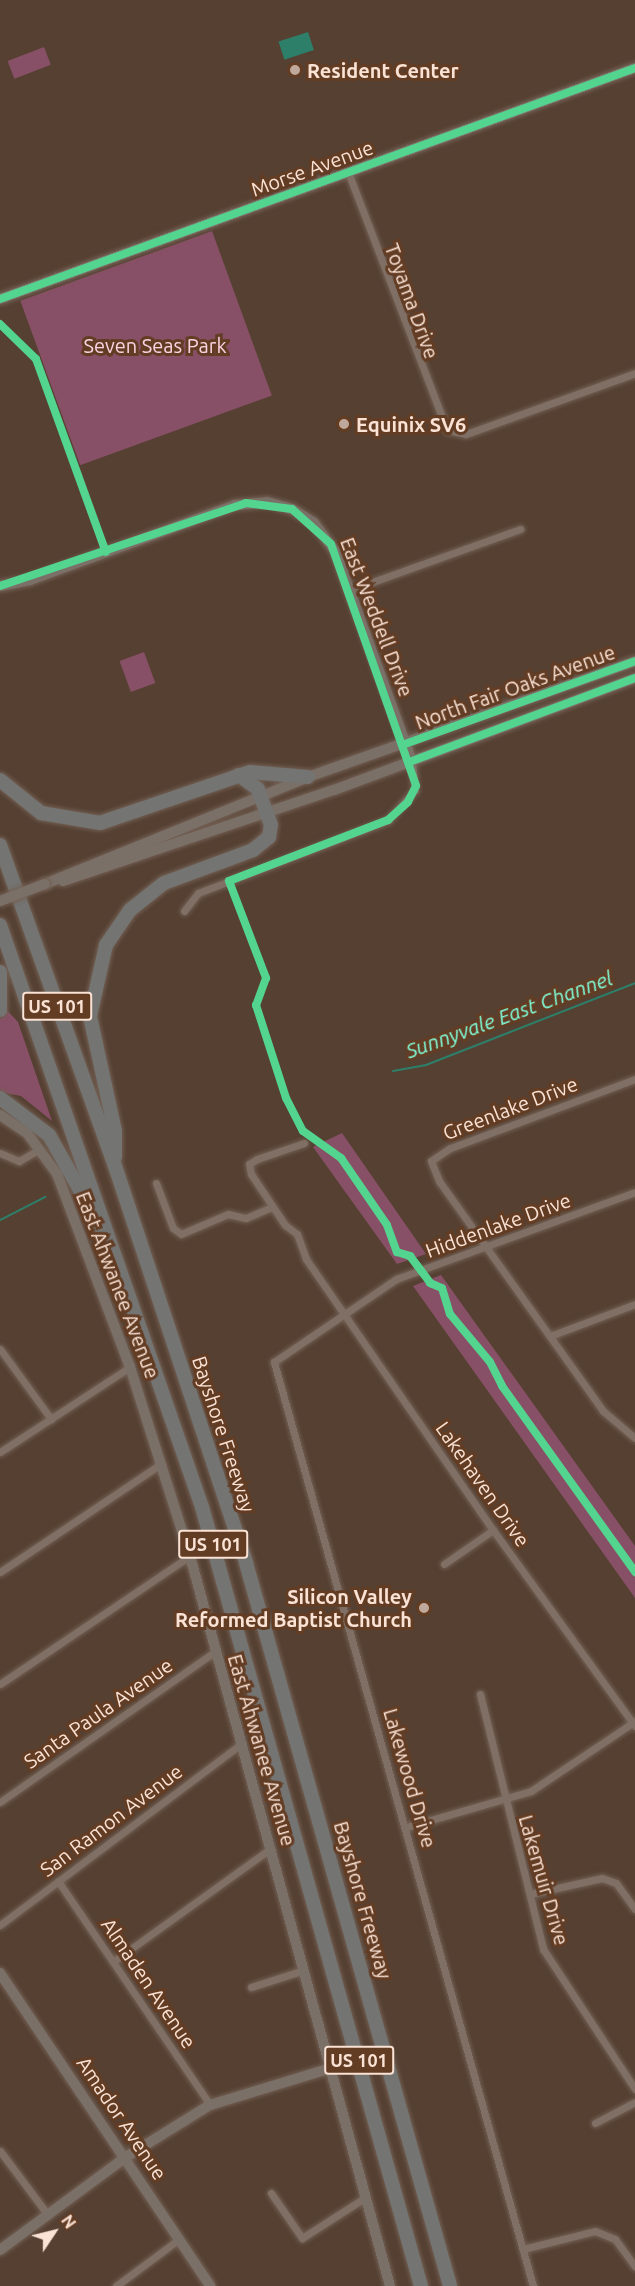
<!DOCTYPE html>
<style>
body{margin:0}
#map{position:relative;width:635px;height:2286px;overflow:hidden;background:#554032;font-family:Ubuntu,sans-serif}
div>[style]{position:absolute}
.green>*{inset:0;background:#885066;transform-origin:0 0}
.water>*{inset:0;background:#2d7f69;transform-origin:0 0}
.stream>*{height:2px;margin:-1px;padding:0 1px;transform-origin:1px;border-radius:1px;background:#2d7f69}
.roads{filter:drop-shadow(0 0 2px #725f53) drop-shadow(0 0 2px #725f53)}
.street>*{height:7px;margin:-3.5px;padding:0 3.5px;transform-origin:3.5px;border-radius:3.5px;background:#7f6f64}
.secondary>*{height:10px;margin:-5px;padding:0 5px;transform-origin:5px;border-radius:5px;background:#7b7068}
.highway>*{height:14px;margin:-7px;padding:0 7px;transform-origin:7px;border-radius:7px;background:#747472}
.bridges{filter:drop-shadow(0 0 2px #725f53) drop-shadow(0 0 2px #725f53)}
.secondary-bridge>*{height:10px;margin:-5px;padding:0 5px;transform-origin:5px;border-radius:5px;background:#7b7068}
.cycleway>*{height:8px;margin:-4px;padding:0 4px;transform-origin:4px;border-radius:4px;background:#53d58f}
.dots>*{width:16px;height:16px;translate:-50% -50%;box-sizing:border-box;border:3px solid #633c24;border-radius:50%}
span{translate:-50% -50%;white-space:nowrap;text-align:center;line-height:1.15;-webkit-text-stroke:6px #633c24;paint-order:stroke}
.shield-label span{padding:2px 4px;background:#633c24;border:2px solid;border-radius:4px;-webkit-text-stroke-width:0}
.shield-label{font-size:18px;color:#fae2d4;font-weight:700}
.poi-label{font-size:20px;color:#fae2d4;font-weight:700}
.left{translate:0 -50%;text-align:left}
.right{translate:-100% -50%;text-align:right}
.street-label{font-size:20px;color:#fae2d4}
.park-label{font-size:20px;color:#fbd3e3}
.water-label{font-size:21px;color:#80fcd8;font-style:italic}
.north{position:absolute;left:24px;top:2202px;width:60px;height:60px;-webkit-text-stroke:4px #633c24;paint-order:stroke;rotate:55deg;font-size:16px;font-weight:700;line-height:24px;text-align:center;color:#fae2d4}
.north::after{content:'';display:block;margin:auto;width:21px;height:27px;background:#fae2d4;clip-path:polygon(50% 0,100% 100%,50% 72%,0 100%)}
</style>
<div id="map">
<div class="green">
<i style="left:44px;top:47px;width:19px;height:39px;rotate:69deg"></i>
<i style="left:212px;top:231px;width:175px;height:204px;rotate:70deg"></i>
<i style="left:144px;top:652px;width:33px;height:26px;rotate:70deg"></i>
<i style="clip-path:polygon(6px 1009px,18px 1022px,52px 1121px,21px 1096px,0 1092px,0 1019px)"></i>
<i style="clip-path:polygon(342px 1133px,426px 1254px,397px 1264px,313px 1147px)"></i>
<i style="clip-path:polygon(441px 1275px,635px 1546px,635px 1598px,413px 1286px)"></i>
</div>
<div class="water">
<i style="left:308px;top:32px;width:19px;height:31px;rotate:72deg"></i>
</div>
<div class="stream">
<i style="left:393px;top:1071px;width:34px;rotate:-10deg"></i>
<i style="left:426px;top:1065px;width:225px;rotate:-21.4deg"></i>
<i style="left:0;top:1220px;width:51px;rotate:-27.1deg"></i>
</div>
<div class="roads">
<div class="street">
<i style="left:348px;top:172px;width:276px;rotate:69deg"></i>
<i style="left:447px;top:430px;width:19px;rotate:12deg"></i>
<i style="left:466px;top:434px;width:180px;rotate:-19.8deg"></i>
<i style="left:350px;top:590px;width:181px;rotate:-19.7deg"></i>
<i style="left:184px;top:911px;width:23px;rotate:-52deg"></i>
<i style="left:198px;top:893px;width:204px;rotate:-21deg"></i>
<i style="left:388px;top:820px;width:40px;rotate:-48deg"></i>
<i style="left:415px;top:790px;width:29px;rotate:-96deg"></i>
<i style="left:635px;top:1079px;width:197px;rotate:159.5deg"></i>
<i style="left:450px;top:1148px;width:23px;rotate:146deg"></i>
<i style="left:431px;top:1161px;width:22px;rotate:68deg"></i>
<i style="left:439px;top:1181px;width:282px;rotate:54.5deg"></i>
<i style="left:603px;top:1411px;width:42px;rotate:40.2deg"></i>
<i style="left:304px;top:1143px;width:50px;rotate:161.2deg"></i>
<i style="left:257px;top:1159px;width:9px;rotate:148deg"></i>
<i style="left:249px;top:1164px;width:10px;rotate:79deg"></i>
<i style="left:251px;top:1174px;width:61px;rotate:56.3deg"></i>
<i style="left:285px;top:1225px;width:15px;rotate:37deg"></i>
<i style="left:297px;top:1234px;width:27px;rotate:70deg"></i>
<i style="left:306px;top:1259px;width:329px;rotate:55.4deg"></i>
<i style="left:493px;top:1530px;width:242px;rotate:54.1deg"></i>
<i style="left:0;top:1153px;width:21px;rotate:23deg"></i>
<i style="left:19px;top:1161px;width:24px;rotate:-30deg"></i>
<i style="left:156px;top:1183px;width:48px;rotate:69.3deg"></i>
<i style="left:173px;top:1228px;width:10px;rotate:37deg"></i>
<i style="left:181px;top:1234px;width:51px;rotate:-23.1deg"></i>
<i style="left:228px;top:1214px;width:18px;rotate:13deg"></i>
<i style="left:246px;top:1218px;width:28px;rotate:-23deg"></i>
<i style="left:550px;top:1336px;width:91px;rotate:-20.6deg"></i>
<i style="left:0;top:1349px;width:87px;rotate:53.9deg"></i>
<i style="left:0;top:1452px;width:155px;rotate:-33.2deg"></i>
<i style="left:444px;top:1564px;width:60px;rotate:-34.8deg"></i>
<i style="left:0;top:1572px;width:195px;rotate:-33.9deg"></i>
<i style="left:0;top:1684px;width:229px;rotate:-34deg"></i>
<i style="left:480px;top:1694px;width:263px;rotate:76.1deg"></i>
<i style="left:543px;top:1949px;width:168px;rotate:56.7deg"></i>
<i style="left:0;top:1802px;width:264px;rotate:-35deg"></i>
<i style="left:407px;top:1827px;width:129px;rotate:-16.2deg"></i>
<i style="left:531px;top:1791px;width:125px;rotate:-33.9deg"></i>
<i style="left:58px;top:1881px;width:271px;rotate:55.8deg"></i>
<i style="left:530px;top:1894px;width:74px;rotate:-12.5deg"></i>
<i style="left:602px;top:1878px;width:15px;rotate:20deg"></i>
<i style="left:616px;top:1883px;width:32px;rotate:54deg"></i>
<i style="left:0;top:1925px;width:303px;rotate:-36.9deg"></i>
<i style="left:114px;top:1961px;width:193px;rotate:-35.7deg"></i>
<i style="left:251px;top:1987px;width:56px;rotate:-17.8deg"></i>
<i style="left:595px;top:2123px;width:45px;rotate:-27.7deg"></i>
<i style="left:0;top:2151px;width:80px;rotate:53.1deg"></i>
<i style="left:271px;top:2193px;width:55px;rotate:55.4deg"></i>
<i style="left:302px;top:2238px;width:76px;rotate:-32.6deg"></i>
<i style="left:523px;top:2249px;width:74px;rotate:-14deg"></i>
<i style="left:595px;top:2231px;width:22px;rotate:22deg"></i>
<i style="left:615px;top:2239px;width:34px;rotate:54deg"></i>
<i style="left:116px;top:2286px;width:79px;rotate:-36.7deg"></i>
<i style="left:533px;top:2286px;width:960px;rotate:-105.66deg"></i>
<i style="left:274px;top:1362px;width:148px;rotate:-34.2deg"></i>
<i style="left:396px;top:1279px;width:254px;rotate:-20deg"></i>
</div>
<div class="secondary">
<i style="left:0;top:299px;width:676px;rotate:-19.99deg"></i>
<i style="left:0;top:586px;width:31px;rotate:-11deg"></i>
<i style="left:30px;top:580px;width:218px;rotate:-20.1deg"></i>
<i style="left:235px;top:505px;width:32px;rotate:-5deg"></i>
<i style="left:267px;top:502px;width:26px;rotate:16deg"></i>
<i style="left:292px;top:509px;width:26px;rotate:32deg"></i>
<i style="left:314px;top:523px;width:35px;rotate:53deg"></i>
<i style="left:335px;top:551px;width:224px;rotate:69.9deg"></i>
<i style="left:63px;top:881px;width:286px;rotate:-18.6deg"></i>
<i style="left:334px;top:790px;width:321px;rotate:-20.4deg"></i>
<i style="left:45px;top:884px;width:284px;rotate:-22.1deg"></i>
<i style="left:308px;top:777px;width:347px;rotate:-19.5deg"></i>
<i style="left:0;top:1115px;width:32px;rotate:34deg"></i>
<i style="left:27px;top:1133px;width:51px;rotate:53.8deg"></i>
<i style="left:57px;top:1174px;width:206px;rotate:69.3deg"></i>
<i style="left:130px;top:1367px;width:198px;rotate:72.4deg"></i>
<i style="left:190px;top:1556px;width:757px;rotate:74.68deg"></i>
<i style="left:0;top:1973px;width:377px;rotate:56.1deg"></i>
<i style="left:0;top:2250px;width:157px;rotate:-36.4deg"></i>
<i style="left:126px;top:2157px;width:99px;rotate:-31.8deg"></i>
<i style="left:210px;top:2105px;width:127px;rotate:-17deg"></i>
</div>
<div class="highway">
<i style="left:0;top:780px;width:53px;rotate:38.8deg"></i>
<i style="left:41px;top:813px;width:60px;rotate:9.6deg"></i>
<i style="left:100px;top:823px;width:158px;rotate:-18.8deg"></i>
<i style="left:250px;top:772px;width:58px;rotate:4.9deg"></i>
<i style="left:0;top:845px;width:341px;rotate:70.3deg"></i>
<i style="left:115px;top:1166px;width:418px;rotate:71.7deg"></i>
<i style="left:246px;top:1563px;width:751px;rotate:74.24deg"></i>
<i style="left:0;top:925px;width:616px;rotate:70.86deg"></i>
<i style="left:202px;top:1507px;width:809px;rotate:74.3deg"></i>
<i style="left:0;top:972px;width:38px;rotate:90deg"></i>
<i style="left:0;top:1098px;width:61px;rotate:37.1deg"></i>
<i style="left:49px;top:1135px;width:110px;rotate:60.6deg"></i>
<i style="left:115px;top:1157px;width:26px;rotate:-90deg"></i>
<i style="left:115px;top:1131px;width:118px;rotate:-102.3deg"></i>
<i style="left:90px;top:1016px;width:73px;rotate:-77.3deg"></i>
<i style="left:106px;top:945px;width:42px;rotate:-55.6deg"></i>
<i style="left:130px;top:910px;width:43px;rotate:-38.5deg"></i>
<i style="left:164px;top:883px;width:95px;rotate:-20.3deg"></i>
<i style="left:253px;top:850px;width:21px;rotate:-39deg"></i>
<i style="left:269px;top:837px;width:12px;rotate:-81deg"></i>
<i style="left:271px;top:825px;width:38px;rotate:-110deg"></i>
<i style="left:258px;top:789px;width:24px;rotate:-144deg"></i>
</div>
</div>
<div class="bridges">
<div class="secondary-bridge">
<i style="left:0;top:901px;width:48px;rotate:-20.7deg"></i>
</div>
</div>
<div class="cycleway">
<i style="left:0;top:299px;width:676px;rotate:-19.99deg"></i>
<i style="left:0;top:324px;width:50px;rotate:44.2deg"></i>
<i style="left:36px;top:359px;width:205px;rotate:70.1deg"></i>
<i style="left:0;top:586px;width:260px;rotate:-18.6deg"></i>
<i style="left:246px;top:503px;width:46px;rotate:7.4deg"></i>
<i style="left:292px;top:509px;width:52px;rotate:41.9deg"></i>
<i style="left:331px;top:544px;width:256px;rotate:70.6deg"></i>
<i style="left:416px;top:786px;width:18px;rotate:117deg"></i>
<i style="left:408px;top:802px;width:27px;rotate:138deg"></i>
<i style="left:388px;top:820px;width:170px;rotate:159deg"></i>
<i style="left:229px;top:881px;width:104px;rotate:69.1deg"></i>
<i style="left:266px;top:978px;width:29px;rotate:110deg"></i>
<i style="left:256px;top:1005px;width:98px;rotate:72.1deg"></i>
<i style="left:286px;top:1098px;width:37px;rotate:63deg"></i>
<i style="left:303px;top:1131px;width:47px;rotate:35.4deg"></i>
<i style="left:341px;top:1158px;width:81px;rotate:55.5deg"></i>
<i style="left:387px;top:1225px;width:29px;rotate:70deg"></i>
<i style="left:397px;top:1252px;width:14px;rotate:17deg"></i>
<i style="left:410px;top:1256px;width:34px;rotate:53deg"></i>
<i style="left:430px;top:1283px;width:13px;rotate:23deg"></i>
<i style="left:442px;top:1288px;width:27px;rotate:73deg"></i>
<i style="left:450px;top:1314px;width:62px;rotate:50.2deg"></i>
<i style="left:490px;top:1362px;width:27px;rotate:63deg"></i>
<i style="left:502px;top:1386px;width:229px;rotate:54.4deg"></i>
<i style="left:405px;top:744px;width:245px;rotate:-19.8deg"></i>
<i style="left:412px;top:761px;width:238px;rotate:-20.4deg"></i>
</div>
<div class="dots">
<i style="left:295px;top:70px;background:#c0a99b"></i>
<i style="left:344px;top:424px;background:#c0a99b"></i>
<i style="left:424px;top:1608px;background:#c0a99b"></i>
</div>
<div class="shield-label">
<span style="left:57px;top:1006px">US 101</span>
<span style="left:213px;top:1544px">US 101</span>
<span style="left:359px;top:2060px">US 101</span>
</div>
<div class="poi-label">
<span class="left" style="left:307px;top:70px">Resident Center</span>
<span class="left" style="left:356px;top:424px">Equinix SV6</span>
<span class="right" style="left:412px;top:1608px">Silicon Valley<br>Reformed Baptist Church</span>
</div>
<div class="street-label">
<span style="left:312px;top:168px;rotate:-20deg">Morse Avenue</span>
<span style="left:412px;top:301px;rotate:70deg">Toyama Drive</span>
<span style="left:377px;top:617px;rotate:69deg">East Weddell Drive</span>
<span style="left:515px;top:687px;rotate:-20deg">North Fair Oaks Avenue</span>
<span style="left:510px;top:1108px;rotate:-21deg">Greenlake Drive</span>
<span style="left:498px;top:1225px;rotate:-20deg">Hiddenlake Drive</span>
<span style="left:118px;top:1285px;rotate:69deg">East Ahwanee Avenue</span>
<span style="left:224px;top:1434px;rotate:72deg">Bayshore Freeway</span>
<span style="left:483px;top:1484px;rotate:55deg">Lakehaven Drive</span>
<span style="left:98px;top:1713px;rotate:-35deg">Santa Paula Avenue</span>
<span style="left:262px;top:1750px;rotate:74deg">East Ahwanee Avenue</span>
<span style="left:410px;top:1778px;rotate:74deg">Lakewood Drive</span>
<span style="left:111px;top:1820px;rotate:-37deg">San Ramon Avenue</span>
<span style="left:544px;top:1880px;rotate:74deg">Lakemuir Drive</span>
<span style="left:363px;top:1900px;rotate:74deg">Bayshore Freeway</span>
<span style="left:149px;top:1983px;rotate:56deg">Almaden Avenue</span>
<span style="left:122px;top:2118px;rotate:56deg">Amador Avenue</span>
</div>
<div class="park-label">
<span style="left:155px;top:345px">Seven Seas Park</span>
</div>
<div class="water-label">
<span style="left:509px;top:1014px;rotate:-20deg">Sunnyvale East Channel</span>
</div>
<div class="north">N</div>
</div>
